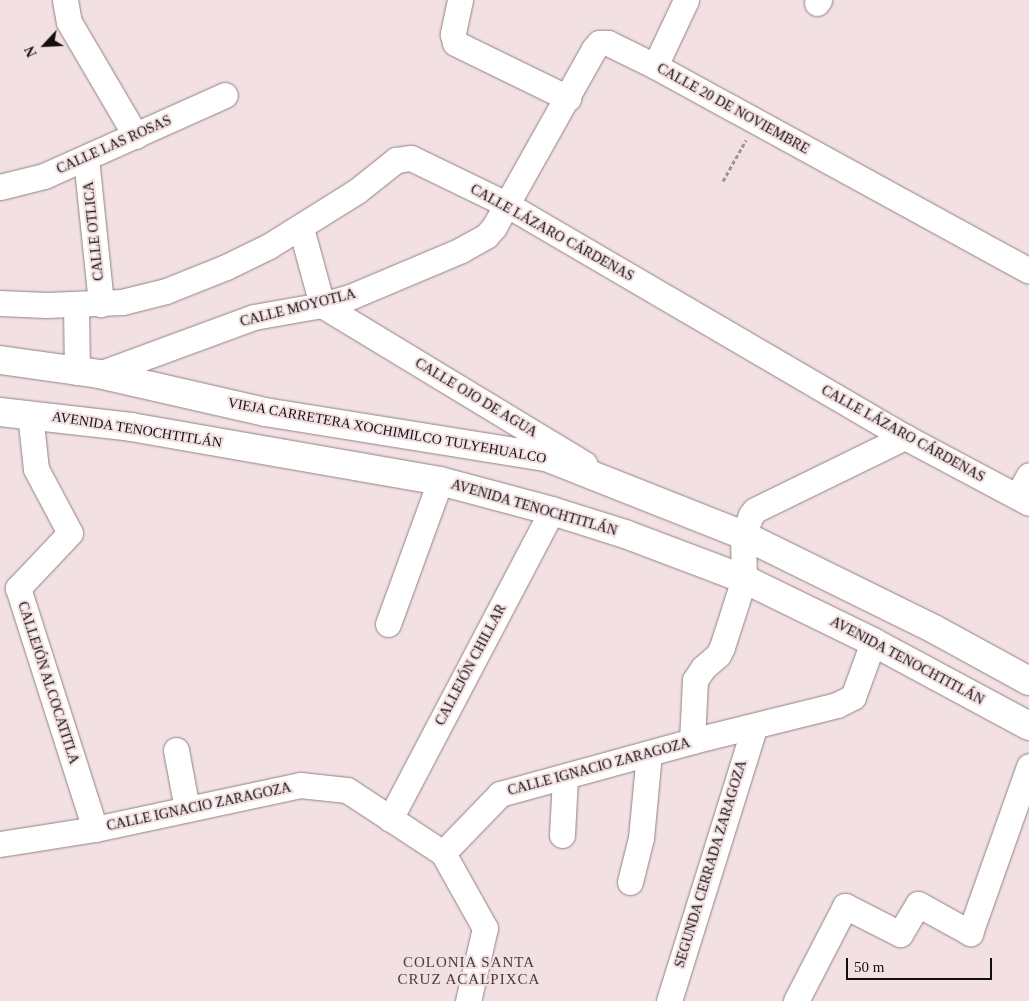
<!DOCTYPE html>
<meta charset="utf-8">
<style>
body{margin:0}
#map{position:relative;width:1029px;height:1001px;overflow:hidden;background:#f2e0e2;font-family:"Times New Roman",serif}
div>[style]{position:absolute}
.path>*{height:3px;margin-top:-1.5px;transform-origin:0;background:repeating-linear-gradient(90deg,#a09394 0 4px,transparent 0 6.5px)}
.roads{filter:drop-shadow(0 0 1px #928284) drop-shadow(0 0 1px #928284)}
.minor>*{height:25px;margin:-12.5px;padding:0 12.5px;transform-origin:12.5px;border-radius:12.5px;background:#fff}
.major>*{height:28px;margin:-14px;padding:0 14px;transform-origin:14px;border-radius:14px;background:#fff}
span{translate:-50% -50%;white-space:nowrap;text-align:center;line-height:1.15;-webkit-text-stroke:4px #f2e0e2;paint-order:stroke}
.street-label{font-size:14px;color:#151010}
.neighbourhood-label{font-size:15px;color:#4a3c3d;letter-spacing:1px}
.north{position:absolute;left:20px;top:20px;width:50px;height:50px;-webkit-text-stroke:4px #f2e0e2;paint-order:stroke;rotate:245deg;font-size:14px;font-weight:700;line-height:20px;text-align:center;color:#151010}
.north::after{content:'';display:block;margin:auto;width:18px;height:22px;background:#151010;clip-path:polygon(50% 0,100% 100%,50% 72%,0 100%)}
.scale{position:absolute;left:846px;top:958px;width:146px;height:22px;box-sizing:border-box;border:2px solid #151010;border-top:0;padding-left:6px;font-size:15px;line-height:18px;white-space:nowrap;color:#151010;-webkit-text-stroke:4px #f2e0e2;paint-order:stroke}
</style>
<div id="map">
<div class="path">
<i style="left:723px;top:181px;width:47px;rotate:-60.7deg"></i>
</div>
<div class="roads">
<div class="minor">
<i style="left:65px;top:0;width:22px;rotate:80deg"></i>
<i style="left:69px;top:22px;width:132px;rotate:59.6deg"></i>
<i style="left:460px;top:0;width:35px;rotate:102deg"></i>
<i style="left:453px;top:34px;width:9px;rotate:77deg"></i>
<i style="left:455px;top:43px;width:126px;rotate:26deg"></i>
<i style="left:817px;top:3px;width:4px;rotate:-56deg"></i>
<i style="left:655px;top:66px;width:73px;rotate:-64.8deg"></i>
<i style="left:86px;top:158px;width:147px;rotate:84.1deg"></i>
<i style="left:0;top:187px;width:45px;rotate:-14deg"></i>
<i style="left:44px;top:176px;width:198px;rotate:-24.1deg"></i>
<i style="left:301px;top:228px;width:80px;rotate:74.7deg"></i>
<i style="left:322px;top:305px;width:307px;rotate:31.2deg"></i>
<i style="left:0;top:303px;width:46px;rotate:2.5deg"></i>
<i style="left:46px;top:305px;width:76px;rotate:-2.3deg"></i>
<i style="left:122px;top:302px;width:45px;rotate:-14deg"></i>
<i style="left:166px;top:291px;width:65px;rotate:-21.8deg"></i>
<i style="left:226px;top:267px;width:48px;rotate:-26deg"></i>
<i style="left:269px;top:246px;width:104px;rotate:-32deg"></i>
<i style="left:357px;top:191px;width:50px;rotate:-38.5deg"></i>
<i style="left:396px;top:160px;width:15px;rotate:-8deg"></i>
<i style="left:411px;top:158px;width:106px;rotate:25.8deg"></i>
<i style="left:506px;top:204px;width:462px;rotate:30.3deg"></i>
<i style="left:905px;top:437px;width:140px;rotate:28deg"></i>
<i style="left:76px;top:304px;width:68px;rotate:89.2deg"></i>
<i style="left:99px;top:374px;width:165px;rotate:-20.2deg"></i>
<i style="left:254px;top:317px;width:69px;rotate:-10deg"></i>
<i style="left:322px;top:305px;width:29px;rotate:-16deg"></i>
<i style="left:350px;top:297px;width:121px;rotate:-22.9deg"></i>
<i style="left:461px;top:250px;width:29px;rotate:-29deg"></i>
<i style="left:486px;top:236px;width:12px;rotate:-48deg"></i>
<i style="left:494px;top:227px;width:204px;rotate:-60.7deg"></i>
<i style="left:594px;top:49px;width:8px;rotate:-50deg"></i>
<i style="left:599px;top:43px;width:9px"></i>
<i style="left:608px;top:43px;width:52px;rotate:26.1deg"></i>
<i style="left:655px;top:66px;width:426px;rotate:28.7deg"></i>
<i style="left:30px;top:414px;width:55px;rotate:83.8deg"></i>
<i style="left:36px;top:469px;width:72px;rotate:62deg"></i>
<i style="left:70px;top:533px;width:76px;rotate:133.4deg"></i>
<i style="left:18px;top:588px;width:253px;rotate:72.3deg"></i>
<i style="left:1017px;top:496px;width:24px;rotate:-60deg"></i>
<i style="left:388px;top:624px;width:152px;rotate:-70deg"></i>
<i style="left:692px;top:741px;width:61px;rotate:-87.2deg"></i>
<i style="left:695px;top:680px;width:14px;rotate:-56deg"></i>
<i style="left:703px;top:668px;width:20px;rotate:-41deg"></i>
<i style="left:718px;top:655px;width:9px;rotate:-63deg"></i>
<i style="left:722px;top:647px;width:71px;rotate:-72.1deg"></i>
<i style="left:744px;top:579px;width:44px;rotate:-91.3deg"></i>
<i style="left:743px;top:535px;width:22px;rotate:-68deg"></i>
<i style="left:751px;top:515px;width:6px;rotate:-51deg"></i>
<i style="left:755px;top:510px;width:167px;rotate:-26deg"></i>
<i style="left:176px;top:750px;width:60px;rotate:79.4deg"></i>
<i style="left:390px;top:819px;width:348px;rotate:-62.3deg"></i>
<i style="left:562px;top:835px;width:58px;rotate:-87deg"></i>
<i style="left:0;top:844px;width:96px;rotate:-9deg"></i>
<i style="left:95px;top:829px;width:210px;rotate:-12.1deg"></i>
<i style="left:300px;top:785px;width:47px;rotate:6.1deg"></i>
<i style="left:347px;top:790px;width:115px;rotate:33.3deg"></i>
<i style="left:443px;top:853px;width:82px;rotate:-46deg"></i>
<i style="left:500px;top:794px;width:199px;rotate:-15.4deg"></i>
<i style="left:692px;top:741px;width:149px;rotate:-13.9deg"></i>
<i style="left:837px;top:705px;width:18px;rotate:-27deg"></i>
<i style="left:853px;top:697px;width:59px;rotate:-70deg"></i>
<i style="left:443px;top:853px;width:86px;rotate:60.8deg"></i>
<i style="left:485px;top:928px;width:75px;rotate:103.1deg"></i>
<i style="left:630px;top:882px;width:45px;rotate:-76deg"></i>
<i style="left:641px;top:838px;width:85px;rotate:-84.6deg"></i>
<i style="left:669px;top:1001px;width:286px;rotate:-72.7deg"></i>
<i style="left:796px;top:1001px;width:107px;rotate:-62.7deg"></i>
<i style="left:845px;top:906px;width:62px;rotate:27deg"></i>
<i style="left:900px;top:934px;width:35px;rotate:-59deg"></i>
<i style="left:918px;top:904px;width:60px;rotate:29.1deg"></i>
<i style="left:970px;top:933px;width:177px;rotate:-70.5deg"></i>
</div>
<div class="major">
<i style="left:0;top:360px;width:100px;rotate:8deg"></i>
<i style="left:99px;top:374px;width:170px;rotate:12.9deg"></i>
<i style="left:265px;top:412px;width:285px;rotate:9.1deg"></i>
<i style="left:546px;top:457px;width:212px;rotate:21.6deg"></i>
<i style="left:743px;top:535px;width:213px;rotate:26.2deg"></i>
<i style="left:934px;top:629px;width:108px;rotate:28.7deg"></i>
<i style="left:0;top:412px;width:132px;rotate:6.5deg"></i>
<i style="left:131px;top:427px;width:314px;rotate:9.9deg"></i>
<i style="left:440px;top:481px;width:116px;rotate:15deg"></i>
<i style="left:552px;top:511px;width:77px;rotate:17.5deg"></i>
<i style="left:625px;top:534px;width:127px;rotate:20.7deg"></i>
<i style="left:744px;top:579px;width:144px;rotate:26deg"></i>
<i style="left:873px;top:642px;width:177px;rotate:28.3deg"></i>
</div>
</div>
<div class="street-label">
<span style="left:733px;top:109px;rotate:29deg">CALLE 20 DE NOVIEMBRE</span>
<span style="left:114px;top:145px;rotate:-24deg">CALLE LAS ROSAS</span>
<span style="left:94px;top:231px;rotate:-96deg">CALLE OTLICA</span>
<span style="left:552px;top:233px;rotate:29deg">CALLE LÁZARO CÁRDENAS</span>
<span style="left:298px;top:308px;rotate:-14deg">CALLE MOYOTLA</span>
<span style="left:476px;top:398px;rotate:31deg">CALLE OJO DE AGUA</span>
<span style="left:137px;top:430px;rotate:9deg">AVENIDA TENOCHTITLÁN</span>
<span style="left:387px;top:431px;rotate:10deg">VIEJA CARRETERA XOCHIMILCO TULYEHUALCO</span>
<span style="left:903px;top:434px;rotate:29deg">CALLE LÁZARO CÁRDENAS</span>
<span style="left:534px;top:508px;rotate:16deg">AVENIDA TENOCHTITLÁN</span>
<span style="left:907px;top:661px;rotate:28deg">AVENIDA TENOCHTITLÁN</span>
<span style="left:471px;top:665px;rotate:-62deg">CALLEJÓN CHILLAR</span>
<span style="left:48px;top:683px;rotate:72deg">CALLEJÓN ALCOCATITLA</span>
<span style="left:599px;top:767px;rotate:-15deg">CALLE IGNACIO ZARAGOZA</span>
<span style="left:199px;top:807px;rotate:-12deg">CALLE IGNACIO ZARAGOZA</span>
<span style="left:711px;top:864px;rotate:-73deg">SEGUNDA CERRADA ZARAGOZA</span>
</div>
<div class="neighbourhood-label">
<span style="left:469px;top:971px">COLONIA SANTA<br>CRUZ ACALPIXCA</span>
</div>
<div class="north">N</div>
<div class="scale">50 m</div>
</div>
